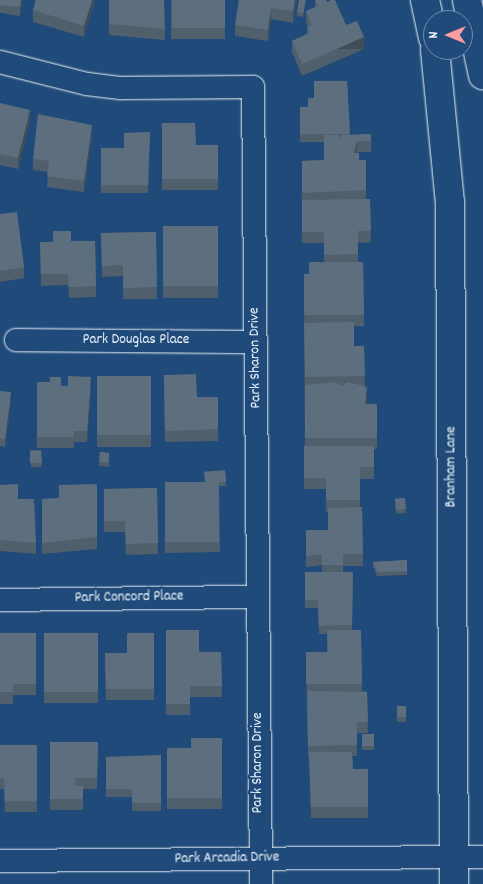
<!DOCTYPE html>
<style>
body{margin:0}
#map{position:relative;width:483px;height:884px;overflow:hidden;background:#1f4a7a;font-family:Dekko,sans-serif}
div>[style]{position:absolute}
.roads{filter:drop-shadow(0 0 1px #e8f1f8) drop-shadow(0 0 1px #e8f1f8)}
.street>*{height:22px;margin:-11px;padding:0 11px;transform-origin:11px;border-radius:11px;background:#1f4a7a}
.secondary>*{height:28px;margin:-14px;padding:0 14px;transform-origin:14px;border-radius:14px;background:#1f4a7a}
.wall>*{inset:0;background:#505f6c;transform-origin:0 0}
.shaded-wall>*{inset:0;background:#414e58;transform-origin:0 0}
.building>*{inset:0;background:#5d6f7e;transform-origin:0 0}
span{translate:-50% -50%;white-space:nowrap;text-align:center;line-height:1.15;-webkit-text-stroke:5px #1f4a7a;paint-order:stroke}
.street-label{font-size:15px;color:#e8f1f8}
.north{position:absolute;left:423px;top:10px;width:50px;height:50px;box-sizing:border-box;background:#1f4a7a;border:1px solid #6f8dac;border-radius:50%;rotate:270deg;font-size:14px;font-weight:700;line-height:20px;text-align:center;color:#e8f1f8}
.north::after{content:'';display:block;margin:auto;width:18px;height:22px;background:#ff9aa2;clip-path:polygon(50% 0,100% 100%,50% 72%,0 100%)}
</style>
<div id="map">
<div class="roads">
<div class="street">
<i style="left:0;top:62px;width:90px;rotate:14.2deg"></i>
<i style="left:87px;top:84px;width:34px;rotate:7deg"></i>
<i style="left:121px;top:88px;width:132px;rotate:-0.4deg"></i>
<i style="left:253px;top:87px;width:797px;rotate:89.42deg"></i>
<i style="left:16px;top:340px;width:240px;rotate:0.5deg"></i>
<i style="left:0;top:600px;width:258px;rotate:-0.7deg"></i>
<i style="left:0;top:861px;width:483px;rotate:-0.5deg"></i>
</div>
<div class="secondary">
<i style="left:425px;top:0;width:39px;rotate:78deg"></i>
<i style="left:467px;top:0;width:77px;rotate:78deg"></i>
<i style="left:435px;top:50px;width:153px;rotate:84.4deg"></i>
<i style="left:450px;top:202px;width:682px;rotate:89.66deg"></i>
</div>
</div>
<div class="wall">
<i style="clip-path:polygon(0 0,22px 0,20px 16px,0 13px)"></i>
<i style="clip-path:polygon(36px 0,95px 0,84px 37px,33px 22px,33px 10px)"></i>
<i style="clip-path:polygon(109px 0,165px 29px,165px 40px,109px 35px)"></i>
<i style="left:171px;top:0;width:54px;height:39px"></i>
<i style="clip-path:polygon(239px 0,297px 0,293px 23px,271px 19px,268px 41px,235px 36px,235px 25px)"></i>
<i style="clip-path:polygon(306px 0,303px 17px,297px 16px,297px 12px)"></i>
<i style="clip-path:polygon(315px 0,327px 2px,364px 49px,302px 76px,292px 52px,292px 41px,307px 35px,307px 27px,308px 27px,306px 22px,306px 11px,315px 7px)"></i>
<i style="clip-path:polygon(347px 81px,350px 135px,371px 134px,371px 152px,357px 152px,359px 160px,366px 160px,366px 199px,370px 199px,371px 242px,358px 243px,358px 262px,363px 262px,364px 326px,354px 326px,354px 346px,364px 346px,365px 386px,367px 398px,366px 404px,377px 404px,377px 449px,374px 449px,374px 479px,360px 479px,360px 507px,362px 507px,363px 566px,343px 566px,343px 572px,353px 572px,352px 630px,361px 630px,362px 691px,367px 692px,368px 733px,357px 733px,357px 756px,352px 756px,353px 769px,368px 769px,368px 818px,311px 818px,309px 757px,308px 757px,306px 652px,327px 652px,327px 634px,319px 634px,318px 608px,305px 608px,305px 572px,322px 572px,322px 565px,306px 567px,306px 530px,328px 530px,328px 512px,326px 512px,326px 489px,304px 489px,304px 446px,305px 446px,304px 274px,309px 274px,324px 262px,324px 243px,302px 243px,302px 161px,324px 160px,324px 142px,300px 142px,300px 107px,308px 107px,314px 98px)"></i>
<i style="clip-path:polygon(0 103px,30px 121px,18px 169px,0 165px)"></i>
<i style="clip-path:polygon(162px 123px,196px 145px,218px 145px,218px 190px,162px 190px)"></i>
<i style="clip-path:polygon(150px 132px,148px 193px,101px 193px,101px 148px,124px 148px)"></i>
<i style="clip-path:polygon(92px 136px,84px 192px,47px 187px,48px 172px,33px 170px,33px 159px)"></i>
<i style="clip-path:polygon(0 214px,24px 267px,24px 278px,0 282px)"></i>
<i style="left:163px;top:226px;width:55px;height:72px"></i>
<i style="clip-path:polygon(156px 232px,157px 299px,123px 299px,123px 276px,102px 277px,101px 233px)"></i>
<i style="clip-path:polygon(71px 241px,95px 241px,96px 297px,69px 298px,68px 285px,41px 286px,40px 242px)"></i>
<i style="clip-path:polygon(164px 375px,197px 397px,218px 397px,218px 441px,165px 442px)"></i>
<i style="left:97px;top:376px;width:54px;height:71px"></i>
<i style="clip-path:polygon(37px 382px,61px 386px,91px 388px,87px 442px,74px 442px,74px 448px,37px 448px)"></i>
<i style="clip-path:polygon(0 391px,11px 401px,5px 447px,0 446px)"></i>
<i style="left:41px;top:450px;width:17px;height:11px;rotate:87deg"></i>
<i style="clip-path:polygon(100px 452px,109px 453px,109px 467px,99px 466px)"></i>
<i style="clip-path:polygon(225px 470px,226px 486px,219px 486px,220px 552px,165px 553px,165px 482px,204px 482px)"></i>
<i style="clip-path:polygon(97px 484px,97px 549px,42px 554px,42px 499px,59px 498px)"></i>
<i style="clip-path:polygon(0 485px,18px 499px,36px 543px,36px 554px,0 551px)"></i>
<i style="clip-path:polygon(157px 488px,158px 554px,126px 555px,125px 532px,104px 532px,104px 489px)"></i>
<i style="left:405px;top:498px;width:15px;height:10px;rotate:86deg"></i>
<i style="clip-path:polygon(407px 560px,407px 575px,377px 576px,373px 566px,373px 562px)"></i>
<i style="clip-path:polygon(166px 630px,199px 652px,221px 652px,222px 697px,190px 697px,190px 715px,166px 715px)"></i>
<i style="clip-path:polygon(0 633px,36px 633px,36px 695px,13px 695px,13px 704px,0 704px)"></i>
<i style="left:44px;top:633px;width:54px;height:70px"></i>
<i style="clip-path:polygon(154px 633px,154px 700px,106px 700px,105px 665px,127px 653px)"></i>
<i style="left:397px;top:706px;width:9px;height:16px"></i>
<i style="left:362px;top:734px;width:12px;height:16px"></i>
<i style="clip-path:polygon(222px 738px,222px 809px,167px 809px,167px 748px,191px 748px)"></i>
<i style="clip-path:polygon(50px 742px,98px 742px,97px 789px,83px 789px,83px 810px,50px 810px)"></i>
<i style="clip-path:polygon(0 745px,37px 745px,37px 812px,5px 812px,4px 789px,0 789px)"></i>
<i style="clip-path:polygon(161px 755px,161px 811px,132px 811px,132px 797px,106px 797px,106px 757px)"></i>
</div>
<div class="shaded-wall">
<i style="clip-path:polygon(21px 0,22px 0,20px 16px,20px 7px)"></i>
<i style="clip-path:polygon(92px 0,95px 0,84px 37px,84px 26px)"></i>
<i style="clip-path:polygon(295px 0,297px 0,293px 23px,293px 11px)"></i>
<i style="clip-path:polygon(271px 8px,271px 19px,268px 41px,268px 30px)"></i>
<i style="left:364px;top:37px;width:12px;height:68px;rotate:90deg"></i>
<i style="clip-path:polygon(30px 110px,30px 121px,18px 169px,18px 158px)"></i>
<i style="clip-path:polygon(92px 125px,92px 136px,84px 192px,84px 181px)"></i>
<i style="clip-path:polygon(357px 141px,357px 152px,354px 153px)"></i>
<i style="clip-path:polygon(91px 377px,91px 388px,87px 442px,87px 431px)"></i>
<i style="clip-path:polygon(367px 387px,367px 398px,365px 415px,365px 404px)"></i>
<i style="clip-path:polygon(11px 392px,11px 401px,5px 447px,5px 439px)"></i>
</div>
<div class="building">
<i style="clip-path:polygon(0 0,21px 0,20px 7px,0 5px)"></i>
<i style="clip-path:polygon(36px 0,92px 0,84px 26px,33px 10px)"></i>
<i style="clip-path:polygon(109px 0,164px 0,165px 29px,109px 24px)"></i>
<i style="left:172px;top:0;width:53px;height:28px"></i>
<i style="clip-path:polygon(239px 0,295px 0,293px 11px,271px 8px,268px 30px,235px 25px)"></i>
<i style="clip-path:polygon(299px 0,306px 0,303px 13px,297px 12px)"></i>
<i style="clip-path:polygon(315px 0,326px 0,327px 2px,331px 0,335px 0,346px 25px,357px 21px,364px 37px,302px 64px,292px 41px,309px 33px,307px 27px,312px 25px,306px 11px,318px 6px)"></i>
<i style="clip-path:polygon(314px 81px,347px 81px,350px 134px,300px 134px,300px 107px,308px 107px,308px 98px,314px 98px)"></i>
<i style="clip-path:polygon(0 103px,30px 110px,18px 158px,0 154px)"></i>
<i style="clip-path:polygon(38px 114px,92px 125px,84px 181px,47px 176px,49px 161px,33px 159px)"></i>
<i style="clip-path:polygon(162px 123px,195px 123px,196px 145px,218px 145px,218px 179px,162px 179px)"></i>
<i style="clip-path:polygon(150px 132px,148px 185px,101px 185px,101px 148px,124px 148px,124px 133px)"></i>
<i style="clip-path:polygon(371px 134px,371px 141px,357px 141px,354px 153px,359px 153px,359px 160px,366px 160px,366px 190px,302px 193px,302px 161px,324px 160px,324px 135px,338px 135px,342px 139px,342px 135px)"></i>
<i style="clip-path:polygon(370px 199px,371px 231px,358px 231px,358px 254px,324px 255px,324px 232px,302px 232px,302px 200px)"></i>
<i style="clip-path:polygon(17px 212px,24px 267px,0 271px,0 214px)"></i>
<i style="left:163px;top:226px;width:55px;height:60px"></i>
<i style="clip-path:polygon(53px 231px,71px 231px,71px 241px,95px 241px,96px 286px,69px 287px,68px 274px,41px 274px,40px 242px,53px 242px)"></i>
<i style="clip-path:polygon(156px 232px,157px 287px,123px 288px,123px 265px,102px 266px,101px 233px)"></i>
<i style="clip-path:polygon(309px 262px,363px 262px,364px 315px,304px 315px,304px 274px,309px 274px)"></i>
<i style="clip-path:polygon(354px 322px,354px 346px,364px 346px,365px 376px,305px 377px,304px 323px)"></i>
<i style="clip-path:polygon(196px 374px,197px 397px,218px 397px,218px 429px,165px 431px,164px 375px)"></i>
<i style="clip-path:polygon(68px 376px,91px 377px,87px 431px,74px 431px,74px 437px,37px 437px,37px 382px,50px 382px,50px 377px,61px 377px,61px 386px,68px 386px)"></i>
<i style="left:97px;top:376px;width:54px;height:59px"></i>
<i style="clip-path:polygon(335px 382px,342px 386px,348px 382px,367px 387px,365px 404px,377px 404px,377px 438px,305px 438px,305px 385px)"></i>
<i style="clip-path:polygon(0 391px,11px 392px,5px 439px,0 438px)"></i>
<i style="clip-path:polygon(304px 446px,374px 446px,374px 467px,360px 467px,360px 500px,326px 500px,326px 478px,304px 478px)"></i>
<i style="clip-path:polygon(41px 450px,42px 463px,30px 463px,30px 451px)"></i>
<i style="clip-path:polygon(100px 452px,109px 453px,109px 462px,99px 462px)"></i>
<i style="left:225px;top:470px;width:12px;height:21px;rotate:85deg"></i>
<i style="left:165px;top:482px;width:54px;height:60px"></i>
<i style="clip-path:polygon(18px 484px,18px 499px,34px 499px,36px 543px,0 540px,0 485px)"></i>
<i style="clip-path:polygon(97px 484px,97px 537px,42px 543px,42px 499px,59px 498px,59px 485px)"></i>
<i style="clip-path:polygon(157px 488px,158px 543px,126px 544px,125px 521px,104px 521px,104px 489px)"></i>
<i style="left:405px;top:498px;width:11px;height:10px;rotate:85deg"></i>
<i style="clip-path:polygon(362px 507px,363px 554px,343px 554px,343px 565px,322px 565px,322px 554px,306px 556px,306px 530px,328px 530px,328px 508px)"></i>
<i style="clip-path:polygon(407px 560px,407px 571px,377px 572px,373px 562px)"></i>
<i style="clip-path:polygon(305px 572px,353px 572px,352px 625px,319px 626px,318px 600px,305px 600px)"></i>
<i style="clip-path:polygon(166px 630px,199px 630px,199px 652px,221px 652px,222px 686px,190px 686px,190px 704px,166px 704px)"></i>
<i style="clip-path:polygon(327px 630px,361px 630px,362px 684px,306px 684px,306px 652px,328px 652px)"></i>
<i style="clip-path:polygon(0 633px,36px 633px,36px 684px,13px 684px,13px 692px,0 692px)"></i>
<i style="left:44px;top:633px;width:54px;height:59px"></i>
<i style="clip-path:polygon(127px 633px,154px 633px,154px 689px,106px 689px,105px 653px,127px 653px)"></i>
<i style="clip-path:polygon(307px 691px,367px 692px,368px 722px,357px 722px,357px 745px,308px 746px)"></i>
<i style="left:397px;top:706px;width:9px;height:11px"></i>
<i style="left:362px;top:734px;width:12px;height:12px"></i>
<i style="clip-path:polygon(191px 738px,222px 738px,222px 798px,167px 798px,167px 748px,191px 748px)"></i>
<i style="clip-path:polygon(50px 742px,98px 742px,97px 778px,75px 778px,75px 786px,83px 786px,83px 799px,50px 799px)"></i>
<i style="clip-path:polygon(0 745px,37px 745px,37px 801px,5px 801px,4px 778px,0 778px)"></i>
<i style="clip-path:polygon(309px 752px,352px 752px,353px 769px,368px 769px,368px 807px,311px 807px)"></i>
<i style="clip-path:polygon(161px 755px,161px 803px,132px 803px,132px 789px,106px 789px,106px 757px)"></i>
</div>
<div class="street-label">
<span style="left:136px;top:341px">Park Douglas Place</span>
<span style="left:256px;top:358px;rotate:-91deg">Park Sharon Drive</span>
<span style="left:452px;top:467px;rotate:-90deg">Branham Lane</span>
<span style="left:129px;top:598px;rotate:-1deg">Park Concord Place</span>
<span style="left:259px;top:763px;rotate:-90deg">Park Sharon Drive</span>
<span style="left:227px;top:859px;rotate:-1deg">Park Arcadia Drive</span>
</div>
<div class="north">N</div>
</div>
